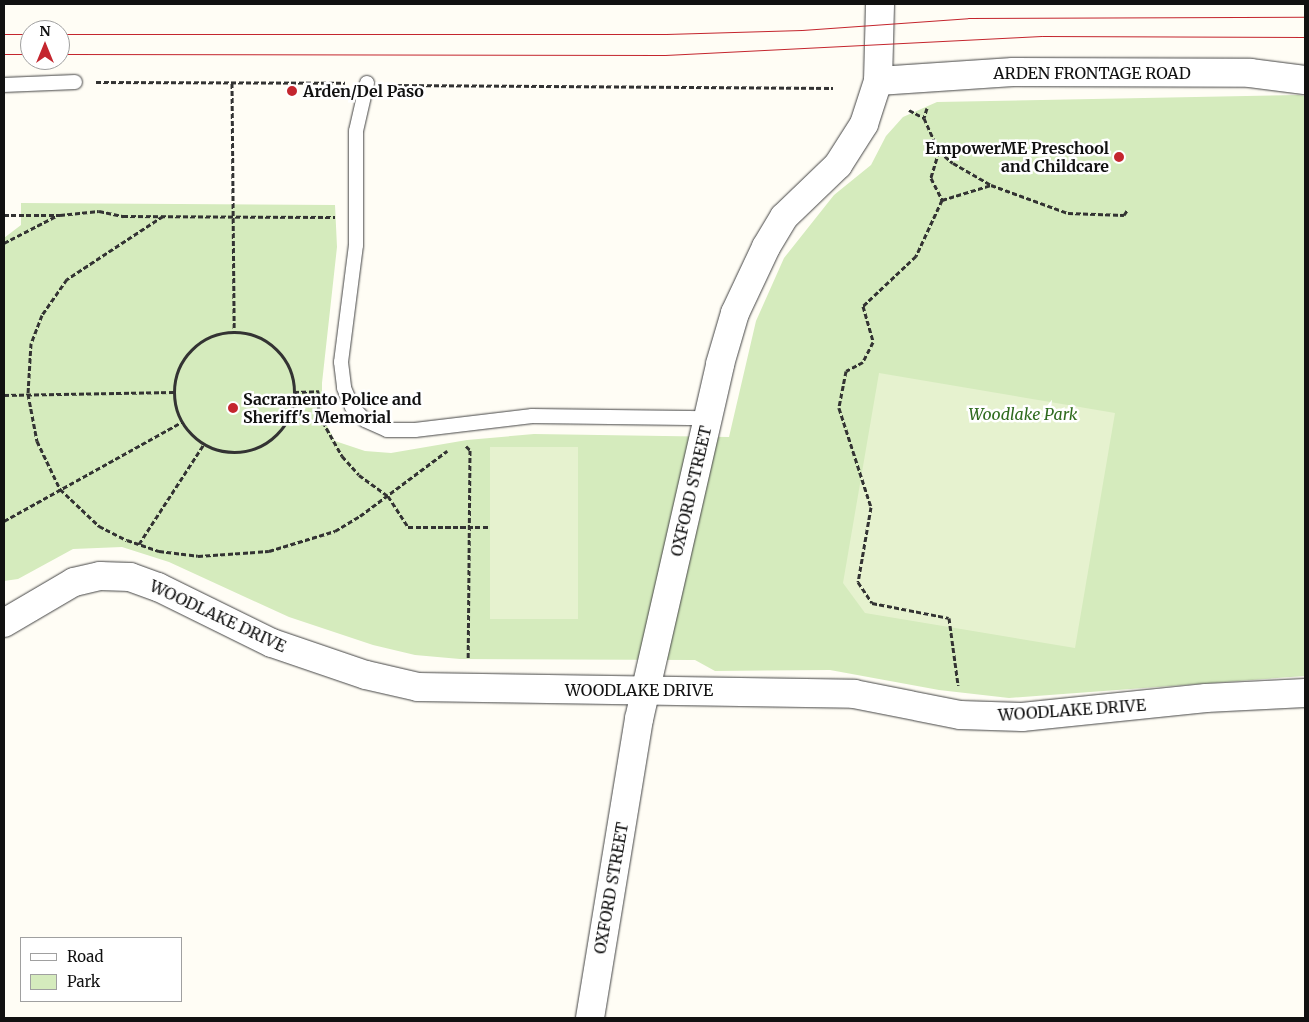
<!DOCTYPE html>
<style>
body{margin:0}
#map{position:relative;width:1309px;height:1022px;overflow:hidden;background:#fffdf5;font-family:Merriweather,serif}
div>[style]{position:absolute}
.green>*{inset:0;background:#d5ebbd}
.pitch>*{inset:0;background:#e6f2cf;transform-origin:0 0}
.path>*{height:3px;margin-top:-1.5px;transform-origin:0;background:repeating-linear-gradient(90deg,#333 0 5px,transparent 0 7.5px)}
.path>.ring{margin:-1.5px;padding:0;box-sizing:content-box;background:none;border:3px solid #333;border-radius:50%}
.roads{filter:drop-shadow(0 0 1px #444) drop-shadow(0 0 1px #444)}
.service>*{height:14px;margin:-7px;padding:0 7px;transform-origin:7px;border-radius:7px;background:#fff}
.minor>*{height:28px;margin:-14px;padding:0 14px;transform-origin:14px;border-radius:14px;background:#fff}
.tram>*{height:1px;margin:-0.5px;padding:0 0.5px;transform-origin:0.5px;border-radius:0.5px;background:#c4262e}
.dots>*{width:14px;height:14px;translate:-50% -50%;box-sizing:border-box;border:2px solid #fff;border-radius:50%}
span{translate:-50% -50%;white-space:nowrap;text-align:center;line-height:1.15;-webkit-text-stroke:5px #fff;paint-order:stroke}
.street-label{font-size:16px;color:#111}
.poi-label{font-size:16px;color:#111;font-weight:700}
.left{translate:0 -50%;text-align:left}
.right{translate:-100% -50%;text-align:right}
.park-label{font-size:16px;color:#2f6b1f;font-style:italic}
.frame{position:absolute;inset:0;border:5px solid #111;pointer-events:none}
.legend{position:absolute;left:20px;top:937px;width:162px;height:65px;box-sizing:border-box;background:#fff;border:1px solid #a0a0a0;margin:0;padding:6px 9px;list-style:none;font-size:15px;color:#111}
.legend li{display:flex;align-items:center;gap:10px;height:25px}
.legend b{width:25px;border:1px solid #a0a0a0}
.north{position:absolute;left:20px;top:20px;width:50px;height:50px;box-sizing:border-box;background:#fff;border:1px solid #a0a0a0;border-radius:50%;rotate:0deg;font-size:14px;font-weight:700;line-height:20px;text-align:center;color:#111}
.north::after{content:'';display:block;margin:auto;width:18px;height:22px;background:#c4262e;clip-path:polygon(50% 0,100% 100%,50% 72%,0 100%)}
</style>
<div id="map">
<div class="green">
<i style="clip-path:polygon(1298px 95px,1305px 96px,1305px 676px,1009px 698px,939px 690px,830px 670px,715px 671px,695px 660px,460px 659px,415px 655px,373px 645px,289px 617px,169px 562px,122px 547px,73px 549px,18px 579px,4px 581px,4px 238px,21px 225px,21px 203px,335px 205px,337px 247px,322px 383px,322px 416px,335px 441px,365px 451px,391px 453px,467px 440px,534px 434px,729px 437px,756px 321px,784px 258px,834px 195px,871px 165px,886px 136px,903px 117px,937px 102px)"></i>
</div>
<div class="pitch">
<i style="clip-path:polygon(879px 373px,1115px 413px,1075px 648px,865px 613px,843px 583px)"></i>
<i style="left:490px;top:447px;width:88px;height:172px"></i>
</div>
<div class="path">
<i style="left:96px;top:82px;width:249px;rotate:0.2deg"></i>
<i style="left:232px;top:83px;width:249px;rotate:89.5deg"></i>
<i style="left:389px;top:85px;width:444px;rotate:0.4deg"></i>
<i style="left:927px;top:108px;width:10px;rotate:107deg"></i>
<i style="left:924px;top:118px;width:36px;rotate:66deg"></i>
<i style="left:939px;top:151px;width:28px;rotate:107deg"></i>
<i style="left:931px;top:178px;width:25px;rotate:63deg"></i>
<i style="left:942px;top:200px;width:62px;rotate:114.9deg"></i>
<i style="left:916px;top:256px;width:73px;rotate:136.7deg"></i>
<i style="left:863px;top:306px;width:37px;rotate:74deg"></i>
<i style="left:873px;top:342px;width:22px;rotate:117deg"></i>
<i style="left:863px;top:362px;width:19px;rotate:152deg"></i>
<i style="left:846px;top:371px;width:38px;rotate:101deg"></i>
<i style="left:839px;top:408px;width:104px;rotate:72.1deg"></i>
<i style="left:871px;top:507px;width:76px;rotate:99.8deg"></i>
<i style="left:858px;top:582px;width:25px;rotate:56deg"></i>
<i style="left:872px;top:603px;width:78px;rotate:11deg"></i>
<i style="left:949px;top:618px;width:68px;rotate:82.3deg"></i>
<i style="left:909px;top:110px;width:17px;rotate:28deg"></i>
<i style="left:939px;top:151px;width:18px;rotate:41deg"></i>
<i style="left:953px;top:163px;width:44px;rotate:30.1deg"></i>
<i style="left:991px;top:185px;width:82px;rotate:20deg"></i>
<i style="left:1068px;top:213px;width:56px;rotate:2deg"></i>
<i style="left:1124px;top:215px;width:7px;rotate:-56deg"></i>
<i style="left:942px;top:200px;width:51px;rotate:-17deg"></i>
<i style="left:4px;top:215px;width:56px"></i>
<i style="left:60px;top:215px;width:39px;rotate:-6deg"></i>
<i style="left:99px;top:211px;width:25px;rotate:12deg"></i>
<i style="left:123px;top:216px;width:212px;rotate:0.3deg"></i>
<i style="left:163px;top:216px;width:115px;rotate:146.7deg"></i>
<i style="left:67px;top:279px;width:44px;rotate:124.8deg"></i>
<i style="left:42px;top:315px;width:30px;rotate:111deg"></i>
<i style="left:31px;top:343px;width:51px;rotate:93.4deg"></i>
<i style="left:28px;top:394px;width:48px;rotate:79.2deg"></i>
<i style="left:37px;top:441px;width:53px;rotate:64.4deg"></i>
<i style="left:60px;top:489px;width:54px;rotate:43.5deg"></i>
<i style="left:99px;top:526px;width:31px;rotate:27deg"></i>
<i style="left:127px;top:540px;width:34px;rotate:19deg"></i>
<i style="left:159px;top:551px;width:39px;rotate:7deg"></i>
<i style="left:198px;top:556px;width:71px;rotate:-4deg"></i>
<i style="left:269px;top:551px;width:69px;rotate:-16.9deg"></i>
<i style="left:335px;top:531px;width:29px;rotate:-31deg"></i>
<i style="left:360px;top:516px;width:109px;rotate:-36.8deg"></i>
<i style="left:4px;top:243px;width:59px;rotate:-27.4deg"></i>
<i class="ring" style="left:174px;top:332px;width:117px;height:117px"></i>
<i style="left:318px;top:391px;width:24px;rotate:88deg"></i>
<i style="left:319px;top:415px;width:47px;rotate:60.7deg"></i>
<i style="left:342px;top:456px;width:25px;rotate:48deg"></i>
<i style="left:359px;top:475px;width:36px;rotate:36deg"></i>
<i style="left:388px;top:496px;width:37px;rotate:57deg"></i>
<i style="left:408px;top:527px;width:82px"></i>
<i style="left:294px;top:392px;width:25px;rotate:-2deg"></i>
<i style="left:4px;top:395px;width:170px;rotate:-1deg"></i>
<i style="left:466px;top:446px;width:6px;rotate:45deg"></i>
<i style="left:470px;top:450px;width:209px;rotate:90.5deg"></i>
<i style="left:4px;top:521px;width:204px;rotate:-29.1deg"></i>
<i style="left:139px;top:544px;width:119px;rotate:-57deg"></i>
</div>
<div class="roads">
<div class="service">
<i style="left:367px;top:83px;width:49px;rotate:102.9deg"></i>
<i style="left:356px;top:131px;width:114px;rotate:90deg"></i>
<i style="left:356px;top:245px;width:118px;rotate:97.3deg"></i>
<i style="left:341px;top:362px;width:26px;rotate:83deg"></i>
<i style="left:344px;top:388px;width:21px;rotate:67deg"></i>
<i style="left:352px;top:407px;width:18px;rotate:45deg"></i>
<i style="left:365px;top:420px;width:24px;rotate:24deg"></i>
<i style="left:387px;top:430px;width:28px"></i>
<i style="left:415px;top:430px;width:118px;rotate:-6.8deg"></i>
<i style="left:532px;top:416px;width:176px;rotate:0.7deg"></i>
<i style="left:4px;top:85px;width:71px;rotate:-2.4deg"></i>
</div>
<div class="minor">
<i style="left:878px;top:81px;width:135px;rotate:-3.8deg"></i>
<i style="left:1013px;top:72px;width:237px;rotate:0.2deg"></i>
<i style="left:1250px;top:73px;width:55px;rotate:7.3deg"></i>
<i style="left:4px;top:623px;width:81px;rotate:-30.4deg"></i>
<i style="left:74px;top:582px;width:27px;rotate:-13deg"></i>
<i style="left:100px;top:576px;width:30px;rotate:2deg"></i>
<i style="left:130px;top:577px;width:30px;rotate:20deg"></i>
<i style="left:158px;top:587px;width:127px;rotate:26.2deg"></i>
<i style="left:272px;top:643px;width:99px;rotate:18.8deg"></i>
<i style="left:366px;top:675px;width:53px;rotate:13deg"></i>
<i style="left:418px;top:687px;width:436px;rotate:0.9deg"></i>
<i style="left:854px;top:694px;width:108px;rotate:11.2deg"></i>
<i style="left:960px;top:715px;width:62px;rotate:1.8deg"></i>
<i style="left:1022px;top:717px;width:185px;rotate:-5.9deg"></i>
<i style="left:1206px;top:698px;width:99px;rotate:-2.9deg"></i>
<i style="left:590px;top:1018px;width:303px;rotate:-80.7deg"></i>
<i style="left:639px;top:719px;width:364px;rotate:-77.1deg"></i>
<i style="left:720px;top:364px;width:53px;rotate:-73.6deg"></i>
<i style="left:735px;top:313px;width:73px;rotate:-64.8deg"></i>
<i style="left:766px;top:247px;width:35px;rotate:-59deg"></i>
<i style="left:784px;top:217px;width:75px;rotate:-43.9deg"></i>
<i style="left:838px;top:165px;width:49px;rotate:-57.6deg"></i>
<i style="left:864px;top:124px;width:45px;rotate:-72deg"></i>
<i style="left:878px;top:81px;width:77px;rotate:-88.5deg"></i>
</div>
</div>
<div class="tram">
<i style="left:4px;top:34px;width:26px"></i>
<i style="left:60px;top:34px;width:606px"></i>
<i style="left:666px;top:34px;width:136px;rotate:-1.7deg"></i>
<i style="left:802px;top:30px;width:166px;rotate:-4.1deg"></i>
<i style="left:968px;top:18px;width:337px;rotate:-0.2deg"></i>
<i style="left:4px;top:54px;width:26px"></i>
<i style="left:60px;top:54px;width:605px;rotate:0.09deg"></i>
<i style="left:665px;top:55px;width:377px;rotate:-2.9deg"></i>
<i style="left:1042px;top:36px;width:263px;rotate:0.2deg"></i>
</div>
<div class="dots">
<i style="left:292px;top:91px;background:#c4262e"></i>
<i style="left:1119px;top:157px;background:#c4262e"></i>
<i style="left:233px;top:408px;background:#c4262e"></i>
</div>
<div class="street-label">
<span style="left:1092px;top:73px">ARDEN FRONTAGE ROAD</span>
<span style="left:691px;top:491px;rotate:-77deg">OXFORD STREET</span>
<span style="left:218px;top:616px;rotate:25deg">WOODLAKE DRIVE</span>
<span style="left:639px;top:690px">WOODLAKE DRIVE</span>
<span style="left:1072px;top:710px;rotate:-4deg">WOODLAKE DRIVE</span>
<span style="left:611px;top:888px;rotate:-80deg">OXFORD STREET</span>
</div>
<div class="poi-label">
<span class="left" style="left:303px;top:91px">Arden/Del Paso</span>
<span class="right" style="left:1109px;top:157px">EmpowerME Preschool<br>and Childcare</span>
<span class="left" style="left:243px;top:408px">Sacramento Police and<br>Sheriff's Memorial</span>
</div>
<div class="park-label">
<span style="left:1023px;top:414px">Woodlake Park</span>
</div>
<div class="frame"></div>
<ul class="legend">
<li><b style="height:6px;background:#fff"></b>Road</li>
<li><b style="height:14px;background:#d5ebbd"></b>Park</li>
</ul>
<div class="north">N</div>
</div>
